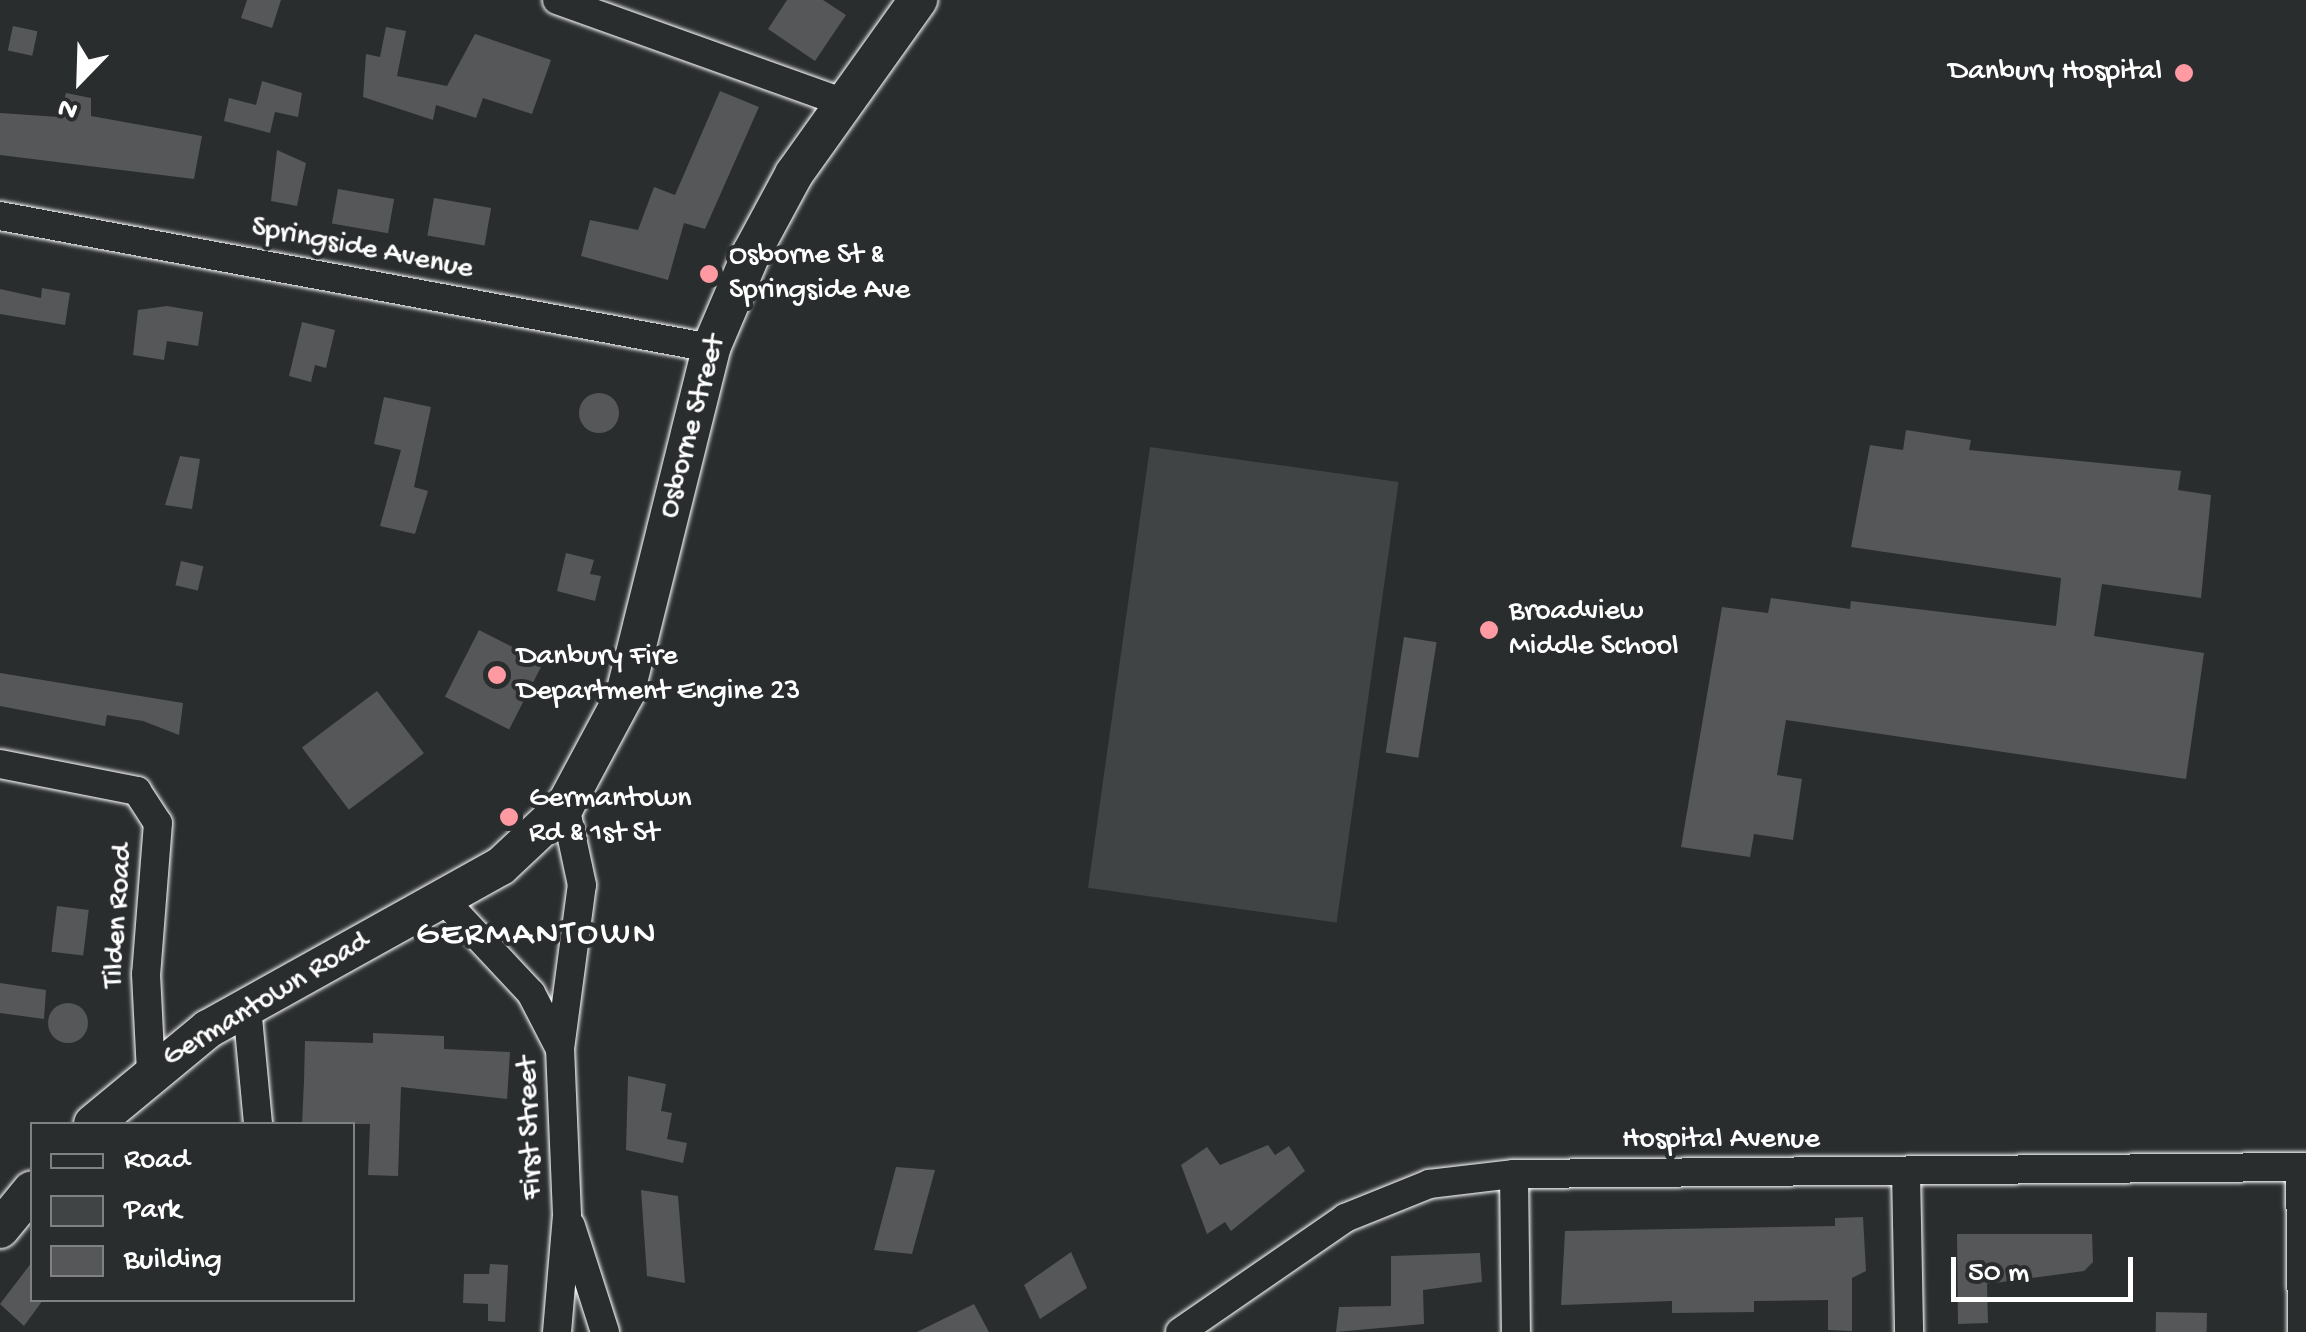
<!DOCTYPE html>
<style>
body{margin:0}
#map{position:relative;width:2306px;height:1332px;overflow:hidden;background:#2a2d2e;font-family:"Gochi Hand",sans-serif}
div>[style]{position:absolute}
.green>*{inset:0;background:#414445;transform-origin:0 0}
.building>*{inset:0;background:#555758;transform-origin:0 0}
.round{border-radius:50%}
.roads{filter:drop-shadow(0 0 2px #fff) drop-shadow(0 0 2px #fff)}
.street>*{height:28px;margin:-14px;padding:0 14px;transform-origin:14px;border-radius:14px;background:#2a2d2e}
.secondary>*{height:38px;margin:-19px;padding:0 19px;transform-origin:19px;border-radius:19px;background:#2a2d2e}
.dots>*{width:28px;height:28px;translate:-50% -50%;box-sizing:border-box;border:5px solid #2a2d2e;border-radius:50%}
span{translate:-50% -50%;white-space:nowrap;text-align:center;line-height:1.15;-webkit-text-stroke:8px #2a2d2e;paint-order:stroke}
.poi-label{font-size:30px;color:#fff}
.right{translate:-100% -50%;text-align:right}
.left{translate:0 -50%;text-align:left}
.street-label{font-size:30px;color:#fff}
.quarter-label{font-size:35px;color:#fff;letter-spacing:2.5px}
.legend{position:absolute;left:30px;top:1122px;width:325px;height:180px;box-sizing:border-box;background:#2a2d2e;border:2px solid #7f8182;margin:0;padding:12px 18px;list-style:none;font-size:30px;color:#fff}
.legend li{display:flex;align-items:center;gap:20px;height:50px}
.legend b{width:50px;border:2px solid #7f8182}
.north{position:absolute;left:30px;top:30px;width:100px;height:100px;-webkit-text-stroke:8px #2a2d2e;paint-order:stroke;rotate:203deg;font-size:28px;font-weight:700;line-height:40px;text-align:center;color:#fff}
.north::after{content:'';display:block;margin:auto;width:35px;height:45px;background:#fff;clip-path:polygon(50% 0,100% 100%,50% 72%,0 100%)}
.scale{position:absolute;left:1951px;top:1257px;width:182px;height:45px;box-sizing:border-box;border:5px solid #fff;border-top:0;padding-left:12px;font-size:30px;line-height:35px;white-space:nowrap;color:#fff;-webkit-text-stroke:8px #2a2d2e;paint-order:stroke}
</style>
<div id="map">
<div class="green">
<i style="left:1150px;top:447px;width:251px;height:445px;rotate:8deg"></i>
</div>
<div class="building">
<i style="clip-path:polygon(247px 0,281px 0,272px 28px,241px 18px)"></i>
<i style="clip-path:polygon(787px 0,823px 0,846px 15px,815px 61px,768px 29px)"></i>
<i style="left:13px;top:26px;width:25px;height:25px;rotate:12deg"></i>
<i style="clip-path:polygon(386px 27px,406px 31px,397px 76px,447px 86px,475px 34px,551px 60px,532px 114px,483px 98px,476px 118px,436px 105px,433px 120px,363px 97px,366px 54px,380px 57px)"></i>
<i style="clip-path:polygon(262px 81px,302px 93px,298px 117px,275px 112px,270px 133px,224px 121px,229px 98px,256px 105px)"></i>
<i style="clip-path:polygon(720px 91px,759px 107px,705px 229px,684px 223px,668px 280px,581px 256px,590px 220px,638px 230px,654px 187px,675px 195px)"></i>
<i style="clip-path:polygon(66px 93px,91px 98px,91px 116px,202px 136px,194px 179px,0 155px,0 113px,59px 117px)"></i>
<i style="clip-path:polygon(277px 150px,306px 163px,297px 206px,271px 201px)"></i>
<i style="left:338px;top:189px;width:57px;height:35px;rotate:10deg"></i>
<i style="left:434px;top:198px;width:58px;height:38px;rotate:10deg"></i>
<i style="clip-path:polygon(42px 288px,70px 293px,65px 325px,0 314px,0 289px,41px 298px)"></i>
<i style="clip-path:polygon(167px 306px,203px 312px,198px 346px,167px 341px,164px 360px,133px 355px,138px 310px)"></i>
<i style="clip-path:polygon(302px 322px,335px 330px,326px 368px,315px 365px,311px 382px,289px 376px)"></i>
<i class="round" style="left:579px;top:393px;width:40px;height:40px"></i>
<i style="clip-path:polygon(384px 397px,431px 407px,414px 487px,428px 491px,415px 534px,380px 526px,401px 450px,374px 444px)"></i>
<i style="clip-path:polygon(1906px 430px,1971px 440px,1969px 450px,2181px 471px,2178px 490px,2211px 495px,2201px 598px,2102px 584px,2094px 636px,2204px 653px,2186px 779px,1786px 720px,1777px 775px,1802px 779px,1793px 840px,1754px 834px,1750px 857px,1681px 847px,1722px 607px,1768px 613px,1771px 598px,1850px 609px,1851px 601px,2056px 626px,2061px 578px,1851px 547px,1870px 445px,1903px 450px)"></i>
<i style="clip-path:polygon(180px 456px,200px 459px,192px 509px,165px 505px)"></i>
<i style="clip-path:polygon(566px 553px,594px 560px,590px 574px,601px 576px,595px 601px,557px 591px)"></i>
<i style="left:181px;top:561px;width:23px;height:25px;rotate:13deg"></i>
<i style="left:479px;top:630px;width:72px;height:75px;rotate:27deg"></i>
<i style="left:1404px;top:637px;width:33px;height:117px;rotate:9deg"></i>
<i style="clip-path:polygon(0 673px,183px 703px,179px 735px,143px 721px,107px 715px,105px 726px,0 706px)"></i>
<i style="left:377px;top:691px;width:78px;height:94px;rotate:53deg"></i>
<i style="left:57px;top:906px;width:32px;height:46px;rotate:7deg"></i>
<i style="clip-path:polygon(0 983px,46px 990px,44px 1019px,0 1013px)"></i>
<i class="round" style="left:48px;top:1003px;width:40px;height:40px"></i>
<i style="clip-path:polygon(373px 1033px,444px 1036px,444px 1049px,510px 1052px,507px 1099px,401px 1087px,398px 1176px,368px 1175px,370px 1124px,302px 1124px,304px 1081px,305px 1041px,373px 1043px)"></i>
<i style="clip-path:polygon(628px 1076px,666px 1084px,661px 1111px,672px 1113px,667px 1139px,687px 1143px,683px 1163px,626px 1150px)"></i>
<i style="clip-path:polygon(1268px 1145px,1275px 1155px,1289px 1146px,1305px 1171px,1231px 1231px,1225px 1222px,1207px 1234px,1181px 1165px,1207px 1147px,1220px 1165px)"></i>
<i style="clip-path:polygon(896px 1167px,935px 1170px,912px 1254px,874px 1250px)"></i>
<i style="clip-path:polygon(641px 1190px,678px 1196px,685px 1283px,647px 1276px)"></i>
<i style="clip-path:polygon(1863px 1217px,1866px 1271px,1852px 1278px,1852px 1331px,1828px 1330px,1828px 1300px,1754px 1301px,1754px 1312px,1672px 1313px,1672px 1301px,1561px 1305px,1565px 1231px,1835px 1226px,1835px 1218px)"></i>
<i style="clip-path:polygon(1957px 1234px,2092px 1234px,2093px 1262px,2084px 1271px,1987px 1284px,1988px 1323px,1958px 1324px)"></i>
<i style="clip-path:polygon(1071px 1252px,1087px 1288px,1040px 1319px,1024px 1285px)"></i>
<i style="clip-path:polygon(1480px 1253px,1482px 1282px,1423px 1290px,1424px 1324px,1336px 1332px,1339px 1307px,1391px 1306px,1391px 1256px)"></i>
<i style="clip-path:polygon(32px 1262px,32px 1300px,43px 1300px,24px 1326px,0 1304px)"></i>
<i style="clip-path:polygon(490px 1264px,508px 1265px,505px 1322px,488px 1321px,488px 1304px,463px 1303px,464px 1274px,489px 1274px)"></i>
<i style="clip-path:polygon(974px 1304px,989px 1332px,917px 1332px)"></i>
<i style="left:2156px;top:1312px;width:51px;height:20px;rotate:1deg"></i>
</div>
<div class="roads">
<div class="street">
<i style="left:557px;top:0;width:303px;rotate:19.7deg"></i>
<i style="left:0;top:216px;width:723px;rotate:10.52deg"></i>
<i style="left:0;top:764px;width:140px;rotate:11.1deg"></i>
<i style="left:137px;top:791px;width:38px;rotate:57deg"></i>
<i style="left:158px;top:823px;width:151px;rotate:94.5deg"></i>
<i style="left:146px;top:974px;width:98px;rotate:87.1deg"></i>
<i style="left:443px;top:899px;width:129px;rotate:46.9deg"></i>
<i style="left:531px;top:993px;width:63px;rotate:62.6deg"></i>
<i style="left:247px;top:1007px;width:118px;rotate:84.6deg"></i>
<i style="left:2300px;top:1167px;width:165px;rotate:89.3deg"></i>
<i style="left:1906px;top:1171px;width:161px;rotate:88.9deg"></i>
<i style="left:1514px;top:1174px;width:158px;rotate:89.3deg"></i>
<i style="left:571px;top:1226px;width:111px;rotate:72.2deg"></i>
<i style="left:557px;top:1332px;width:117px;rotate:-85.1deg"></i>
<i style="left:567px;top:1215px;width:166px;rotate:-92.4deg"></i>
<i style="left:560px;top:1049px;width:165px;rotate:-82.4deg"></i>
<i style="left:582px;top:885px;width:81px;rotate:-102.1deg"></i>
<i style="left:1180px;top:1332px;width:201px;rotate:-34.6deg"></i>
<i style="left:1345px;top:1218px;width:91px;rotate:-22deg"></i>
<i style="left:1429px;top:1184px;width:86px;rotate:-6.7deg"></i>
<i style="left:1514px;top:1174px;width:792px;rotate:-0.51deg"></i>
</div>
<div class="secondary">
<i style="left:93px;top:1124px;width:149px;rotate:-39.6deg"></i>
<i style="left:208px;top:1029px;width:335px;rotate:-29.1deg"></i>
<i style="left:501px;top:866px;width:88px;rotate:-43.2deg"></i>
<i style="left:565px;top:806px;width:127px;rotate:-61.8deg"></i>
<i style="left:625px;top:694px;width:357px;rotate:-76deg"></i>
<i style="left:711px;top:348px;width:104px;rotate:-66.9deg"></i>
<i style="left:752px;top:252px;width:89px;rotate:-61.7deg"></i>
<i style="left:794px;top:174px;width:214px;rotate:-54.5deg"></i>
<i style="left:0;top:1229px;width:50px;rotate:-50.6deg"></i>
</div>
</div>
<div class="dots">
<i style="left:2184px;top:73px;background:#ff9aa2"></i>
<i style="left:709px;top:274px;background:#ff9aa2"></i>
<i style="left:1489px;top:630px;background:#ff9aa2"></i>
<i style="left:497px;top:675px;background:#ff9aa2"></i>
<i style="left:509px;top:817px;background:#ff9aa2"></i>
</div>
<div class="poi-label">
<span class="right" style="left:2162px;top:73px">Danbury Hospital</span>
<span class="left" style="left:729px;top:274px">Osborne St &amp;<br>Springside Ave</span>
<span class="left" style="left:1509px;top:630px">Broadview<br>Middle School</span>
<span class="left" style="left:517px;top:675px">Danbury Fire<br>Department Engine 23</span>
<span class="left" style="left:529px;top:817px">Germantown<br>Rd &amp; 1st St</span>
</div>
<div class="street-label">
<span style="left:362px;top:250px;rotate:11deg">Springside Avenue</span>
<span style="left:694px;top:427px;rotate:-75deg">Osborne Street</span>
<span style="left:120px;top:916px;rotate:-86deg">Tilden Road</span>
<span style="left:267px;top:1001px;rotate:-31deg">Germantown Road</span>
<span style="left:532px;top:1128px;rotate:-92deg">First Street</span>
<span style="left:1721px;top:1141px">Hospital Avenue</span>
</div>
<div class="quarter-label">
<span style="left:537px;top:936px">GERMANTOWN</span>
</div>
<ul class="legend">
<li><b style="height:12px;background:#2a2d2e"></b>Road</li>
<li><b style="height:28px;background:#414445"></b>Park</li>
<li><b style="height:28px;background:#555758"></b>Building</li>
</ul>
<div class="north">N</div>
<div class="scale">50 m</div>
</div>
